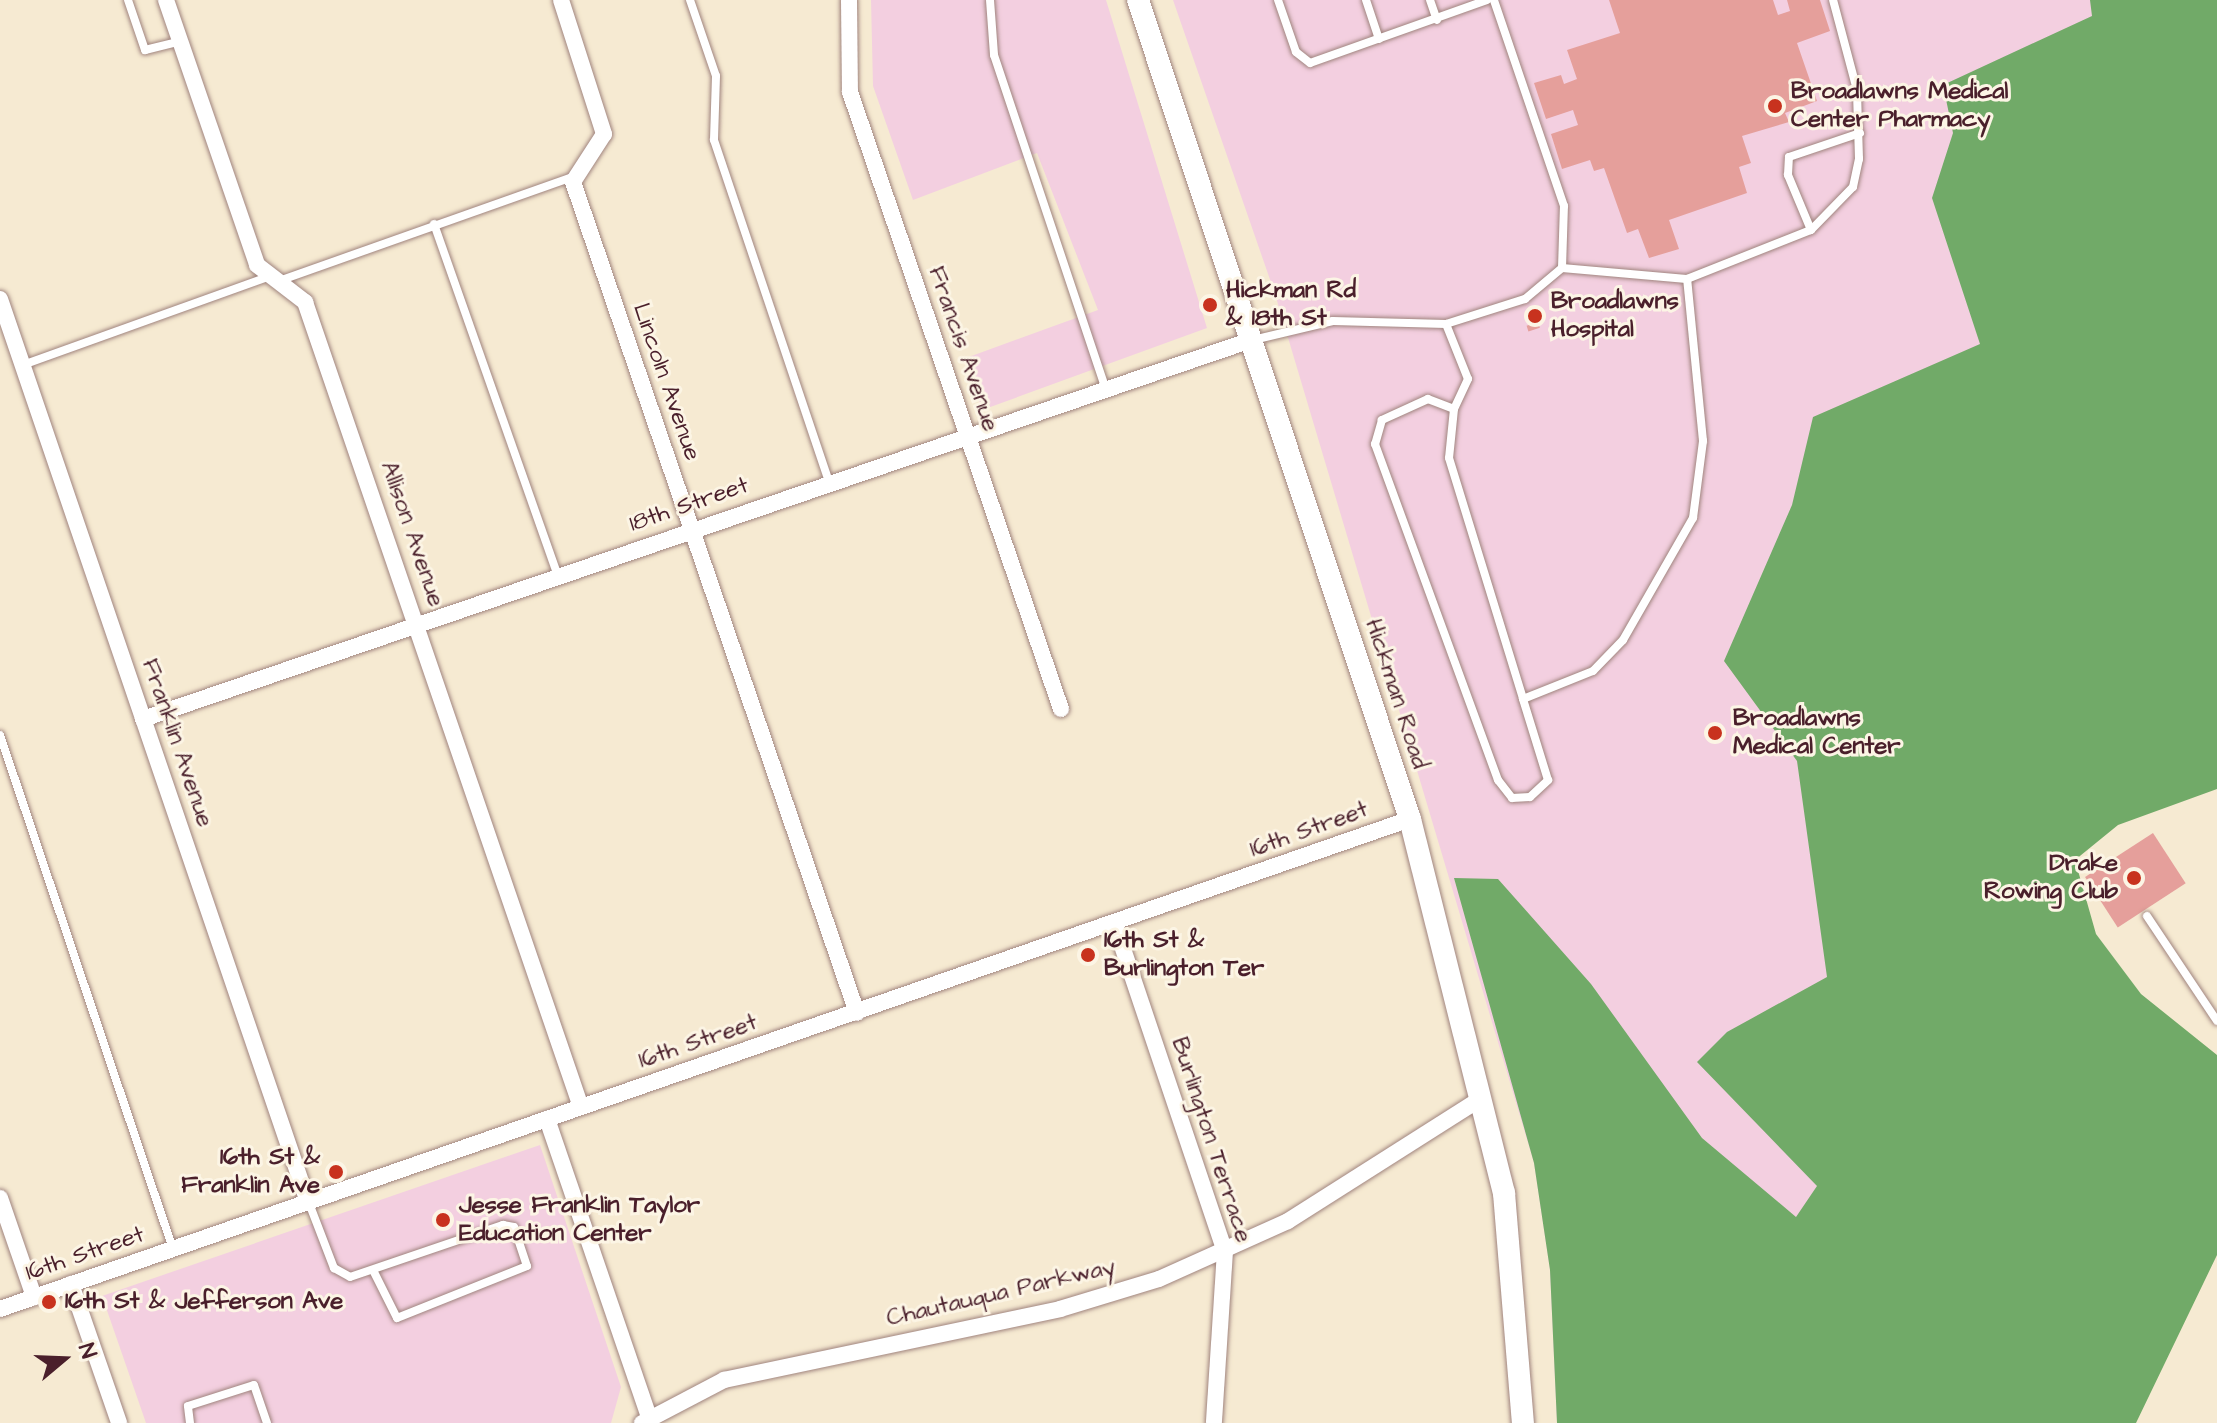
<!DOCTYPE html>
<style>
body{margin:0}
#map{position:relative;width:2217px;height:1423px;overflow:hidden;background:#f6ead2;font-family:"Architects Daughter",sans-serif}
div>[style]{position:absolute}
.built>*{inset:0;background:#f3cfe0}
.forest>*{inset:0;background:#71aa68}
.building>*{inset:0;background:#e59f9b;transform-origin:0 0}
.roads{filter:drop-shadow(0 0 2px #a0847e) drop-shadow(0 0 2px #a0847e)}
.service>*{height:8px;margin:-4px;padding:0 4px;transform-origin:4px;border-radius:4px;background:#fff}
.minor>*{height:16px;margin:-8px;padding:0 8px;transform-origin:8px;border-radius:8px;background:#fff}
.secondary>*{height:22px;margin:-11px;padding:0 11px;transform-origin:11px;border-radius:11px;background:#fff}
.dots>*{width:22px;height:22px;translate:-50% -50%;box-sizing:border-box;border:4px solid #fcf5e5;border-radius:50%}
span{translate:-50% -50%;white-space:nowrap;text-align:center;line-height:1.15;-webkit-text-stroke:6px #fcf5e5;paint-order:stroke}
.poi-label{font-size:24px;color:#4a1f2b;font-weight:700}
.left{translate:0 -50%;text-align:left}
.right{translate:-100% -50%;text-align:right}
.street-label{font-size:24px;color:#4a1f2b}
.north{position:absolute;left:24px;top:1319px;width:80px;height:80px;-webkit-text-stroke:6px #fcf5e5;paint-order:stroke;rotate:71deg;font-size:22px;font-weight:700;line-height:32px;text-align:center;color:#4a1f2b}
.north::after{content:'';display:block;margin:auto;width:28px;height:36px;background:#4a1f2b;clip-path:polygon(50% 0,100% 100%,50% 72%,0 100%)}
</style>
<div id="map">
<div class="built">
<i style="clip-path:polygon(871px 0,1106px 0,1207px 328px,982px 410px,966px 358px,1098px 310px,1037px 153px,913px 200px,873px 86px)"></i>
<i style="clip-path:polygon(1173px 0,2216px 0,1980px 617px,2190px 1230px,1557px 1423px,1550px 1270px,1534px 1163px,1275px 294px)"></i>
<i style="clip-path:polygon(540px 1145px,621px 1387px,611px 1423px,146px 1423px,102px 1296px)"></i>
</div>
<div class="forest">
<i style="clip-path:polygon(2090px 0,2217px 0,2217px 789px,2118px 825px,2075px 860px,2096px 934px,2141px 994px,2217px 1055px,2217px 1255px,2136px 1423px,1557px 1423px,1550px 1270px,1534px 1163px,1454px 878px,1498px 879px,1591px 984px,1702px 1138px,1796px 1217px,1817px 1186px,1697px 1062px,1727px 1032px,1827px 977px,1797px 761px,1724px 661px,1792px 505px,1813px 417px,1980px 344px,1932px 198px,1953px 133px,1943px 85px,2092px 16px)"></i>
</div>
<div class="building">
<i style="clip-path:polygon(1609px 0,1773px 0,1778px 15px,1790px 11px,1787px 0,1820px 0,1830px 31px,1797px 43px,1817px 101px,1785px 113px,1789px 122px,1742px 136px,1751px 163px,1739px 167px,1747px 193px,1669px 220px,1679px 249px,1649px 258px,1638px 229px,1627px 233px,1604px 168px,1594px 171px,1590px 160px,1562px 169px,1551px 134px,1578px 125px,1573px 110px,1546px 119px,1534px 83px,1561px 75px,1564px 84px,1577px 79px,1567px 50px,1620px 33px)"></i>
<i style="left:1538px;top:322px;width:6px;height:12px;rotate:72deg"></i>
<i style="left:2153px;top:833px;width:60px;height:81px;rotate:57deg"></i>
</div>
<div class="roads">
<div class="service">
<i style="left:128px;top:0;width:53px;rotate:71.2deg"></i>
<i style="left:145px;top:50px;width:36px;rotate:-14deg"></i>
<i style="left:690px;top:0;width:80px;rotate:71.1deg"></i>
<i style="left:716px;top:76px;width:64px;rotate:91.8deg"></i>
<i style="left:714px;top:140px;width:361px;rotate:71.4deg"></i>
<i style="left:990px;top:0;width:55px;rotate:85.8deg"></i>
<i style="left:994px;top:55px;width:349px;rotate:71.5deg"></i>
<i style="left:1278px;top:0;width:55px;rotate:70.9deg"></i>
<i style="left:1296px;top:52px;width:18px;rotate:38deg"></i>
<i style="left:1310px;top:63px;width:188px;rotate:-19.6deg"></i>
<i style="left:1366px;top:0;width:41px;rotate:71.6deg"></i>
<i style="left:1430px;top:0;width:21px;rotate:71deg"></i>
<i style="left:434px;top:224px;width:373px;rotate:70.6deg"></i>
<i style="left:1811px;top:230px;width:60px;rotate:-112.7deg"></i>
<i style="left:1788px;top:175px;width:18px;rotate:-87deg"></i>
<i style="left:1789px;top:157px;width:75px;rotate:-18.7deg"></i>
<i style="left:1562px;top:268px;width:125px;rotate:5deg"></i>
<i style="left:1687px;top:279px;width:133px;rotate:-21.6deg"></i>
<i style="left:1811px;top:230px;width:60px;rotate:-45.7deg"></i>
<i style="left:1853px;top:187px;width:29px;rotate:-78deg"></i>
<i style="left:1859px;top:159px;width:69px;rotate:-91.7deg"></i>
<i style="left:1857px;top:90px;width:93px;rotate:-104.9deg"></i>
<i style="left:279px;top:281px;width:314px;rotate:-19.5deg"></i>
<i style="left:1446px;top:324px;width:59px;rotate:68.2deg"></i>
<i style="left:1468px;top:379px;width:33px;rotate:115deg"></i>
<i style="left:1454px;top:409px;width:49px;rotate:95.8deg"></i>
<i style="left:1449px;top:458px;width:252px;rotate:72.9deg"></i>
<i style="left:1523px;top:699px;width:75px;rotate:-21.8deg"></i>
<i style="left:1593px;top:671px;width:43px;rotate:-45.9deg"></i>
<i style="left:1623px;top:640px;width:141px;rotate:-60.2deg"></i>
<i style="left:1693px;top:518px;width:78px;rotate:-82.6deg"></i>
<i style="left:1703px;top:441px;width:163px;rotate:-95.6deg"></i>
<i style="left:1253px;top:340px;width:82px;rotate:-13.4deg"></i>
<i style="left:1333px;top:321px;width:113px;rotate:1.5deg"></i>
<i style="left:1446px;top:324px;width:83px;rotate:-17.6deg"></i>
<i style="left:1525px;top:299px;width:48px;rotate:-40deg"></i>
<i style="left:1562px;top:268px;width:62px;rotate:-88.2deg"></i>
<i style="left:1564px;top:206px;width:218px;rotate:-108.8deg"></i>
<i style="left:23px;top:365px;width:259px;rotate:-19.8deg"></i>
<i style="left:1454px;top:409px;width:28px;rotate:-159deg"></i>
<i style="left:1428px;top:399px;width:51px;rotate:155.5deg"></i>
<i style="left:1382px;top:420px;width:25px;rotate:106deg"></i>
<i style="left:1375px;top:444px;width:358px;rotate:69.9deg"></i>
<i style="left:1498px;top:780px;width:23px;rotate:52deg"></i>
<i style="left:1512px;top:798px;width:18px;rotate:-3deg"></i>
<i style="left:1530px;top:797px;width:25px;rotate:-43deg"></i>
<i style="left:1548px;top:780px;width:85px;rotate:-107.2deg"></i>
<i style="left:0;top:735px;width:542px;rotate:71.4deg"></i>
<i style="left:2147px;top:916px;width:126px;rotate:56.3deg"></i>
<i style="left:309px;top:1203px;width:70px;rotate:69deg"></i>
<i style="left:334px;top:1268px;width:18px;rotate:29deg"></i>
<i style="left:350px;top:1277px;width:162px;rotate:-18.8deg"></i>
<i style="left:503px;top:1225px;width:11px;rotate:10deg"></i>
<i style="left:514px;top:1227px;width:41px;rotate:71.6deg"></i>
<i style="left:527px;top:1266px;width:140px;rotate:158.2deg"></i>
<i style="left:397px;top:1318px;width:51px;rotate:-116.6deg"></i>
<i style="left:190px;top:1423px;width:17px;rotate:-97deg"></i>
<i style="left:188px;top:1406px;width:69px;rotate:-17.7deg"></i>
<i style="left:254px;top:1385px;width:40px;rotate:71.1deg"></i>
</div>
<div class="minor">
<i style="left:166px;top:0;width:280px;rotate:71deg"></i>
<i style="left:257px;top:265px;width:61px;rotate:37.6deg"></i>
<i style="left:305px;top:302px;width:851px;rotate:71.08deg"></i>
<i style="left:561px;top:0;width:141px;rotate:72.2deg"></i>
<i style="left:604px;top:134px;width:57px;rotate:122.9deg"></i>
<i style="left:573px;top:182px;width:878px;rotate:71.13deg"></i>
<i style="left:849px;top:0;width:92px;rotate:89.4deg"></i>
<i style="left:850px;top:92px;width:652px;rotate:71.12deg"></i>
<i style="left:0;top:299px;width:954px;rotate:71.17deg"></i>
<i style="left:143px;top:719px;width:1171px;rotate:-18.88deg"></i>
<i style="left:1115px;top:925px;width:344px;rotate:71.4deg"></i>
<i style="left:1225px;top:1251px;width:172px;rotate:93.7deg"></i>
<i style="left:547px;top:1119px;width:315px;rotate:71.1deg"></i>
<i style="left:0;top:1198px;width:105px;rotate:71deg"></i>
<i style="left:71px;top:1284px;width:147px;rotate:70.9deg"></i>
<i style="left:0;top:1309px;width:1493px;rotate:-19.16deg"></i>
<i style="left:642px;top:1423px;width:93px;rotate:-27.7deg"></i>
<i style="left:724px;top:1380px;width:343px;rotate:-11.9deg"></i>
<i style="left:1060px;top:1309px;width:103px;rotate:-16.9deg"></i>
<i style="left:1159px;top:1279px;width:141px;rotate:-24.2deg"></i>
<i style="left:1288px;top:1221px;width:227px;rotate:-32.4deg"></i>
</div>
<div class="secondary">
<i style="left:1138px;top:0;width:863px;rotate:71.63deg"></i>
<i style="left:1410px;top:819px;width:386px;rotate:75.9deg"></i>
<i style="left:1504px;top:1193px;width:231px;rotate:85.3deg"></i>
</div>
</div>
<div class="dots">
<i style="left:1775px;top:106px;background:#c8321e"></i>
<i style="left:1210px;top:305px;background:#c8321e"></i>
<i style="left:1535px;top:316px;background:#c8321e"></i>
<i style="left:1715px;top:733px;background:#c8321e"></i>
<i style="left:2134px;top:878px;background:#c8321e"></i>
<i style="left:1088px;top:955px;background:#c8321e"></i>
<i style="left:336px;top:1172px;background:#c8321e"></i>
<i style="left:443px;top:1220px;background:#c8321e"></i>
<i style="left:49px;top:1302px;background:#c8321e"></i>
</div>
<div class="poi-label">
<span class="left" style="left:1791px;top:106px">Broadlawns Medical<br>Center Pharmacy</span>
<span class="left" style="left:1226px;top:305px">Hickman Rd<br>&amp; 18th St</span>
<span class="left" style="left:1551px;top:316px">Broadlawns<br>Hospital</span>
<span class="left" style="left:1733px;top:733px">Broadlawns<br>Medical Center</span>
<span class="right" style="left:2118px;top:878px">Drake<br>Rowing Club</span>
<span class="left" style="left:1104px;top:955px">16th St &amp;<br>Burlington Ter</span>
<span class="right" style="left:320px;top:1172px">16th St &amp;<br>Franklin Ave</span>
<span class="left" style="left:459px;top:1220px">Jesse Franklin Taylor<br>Education Center</span>
<span class="left" style="left:65px;top:1302px">16th St &amp; Jefferson Ave</span>
</div>
<div class="street-label">
<span style="left:963px;top:349px;rotate:71deg">Francis Avenue</span>
<span style="left:666px;top:382px;rotate:71deg">Lincoln Avenue</span>
<span style="left:689px;top:505px;rotate:-19deg">18th Street</span>
<span style="left:412px;top:534px;rotate:71deg">Allison Avenue</span>
<span style="left:1396px;top:694px;rotate:72deg">Hickman Road</span>
<span style="left:177px;top:743px;rotate:71deg">Franklin Avenue</span>
<span style="left:1309px;top:830px;rotate:-20deg">16th Street</span>
<span style="left:698px;top:1042px;rotate:-19deg">16th Street</span>
<span style="left:1211px;top:1140px;rotate:72deg">Burlington Terrace</span>
<span style="left:85px;top:1254px;rotate:-19deg">16th Street</span>
<span style="left:1001px;top:1293px;rotate:-13deg">Chautauqua Parkway</span>
</div>
<div class="north">N</div>
</div>
